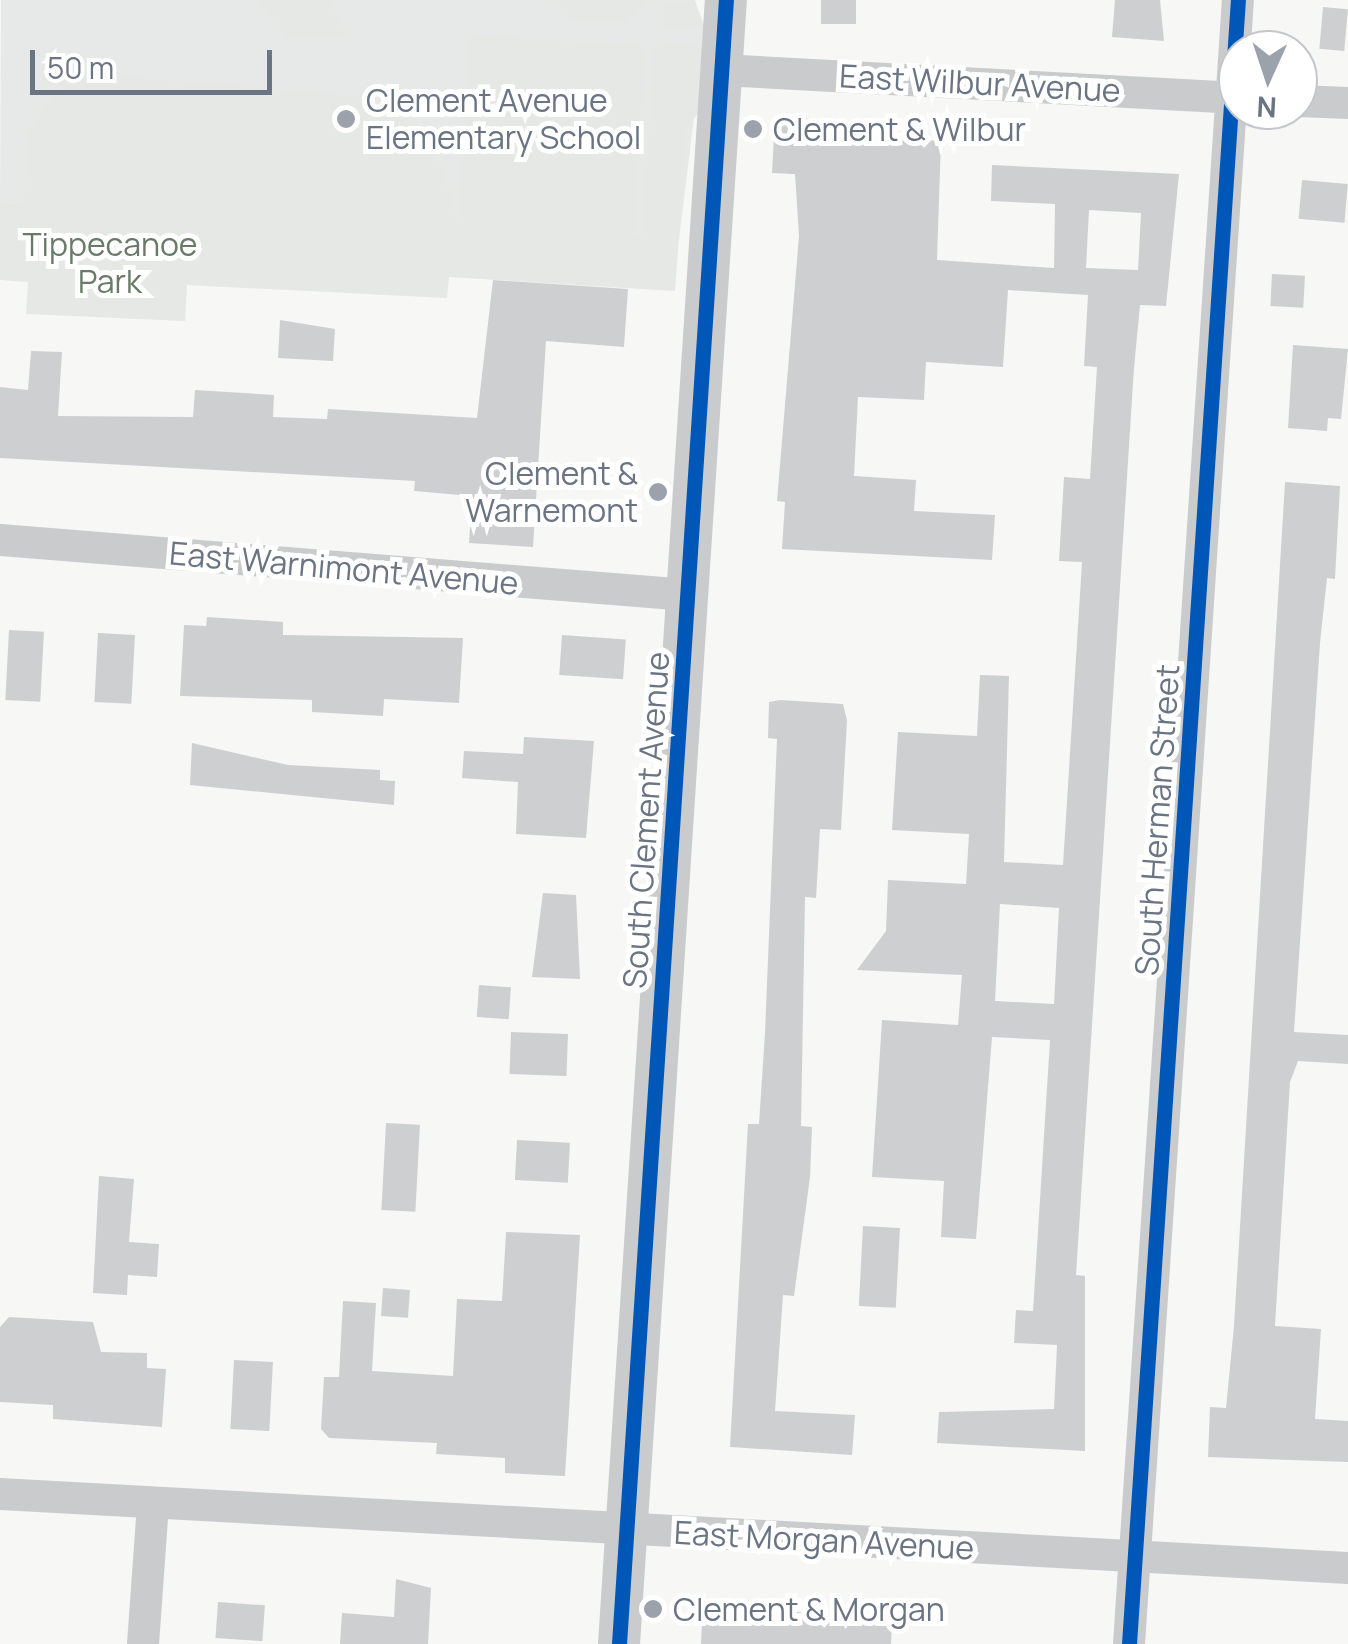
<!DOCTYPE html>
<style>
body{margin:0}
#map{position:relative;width:1348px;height:1644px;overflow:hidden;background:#f7f7f6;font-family:Manrope,sans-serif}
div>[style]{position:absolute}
.built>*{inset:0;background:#e7e9e9}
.green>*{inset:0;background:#e5e8e4}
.building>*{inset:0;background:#cecfd0;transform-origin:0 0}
.minor>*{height:32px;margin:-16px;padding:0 16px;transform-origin:16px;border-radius:16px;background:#cacbcc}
.tertiary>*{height:42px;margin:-21px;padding:0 21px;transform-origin:21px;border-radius:21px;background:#cacbcc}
.cycleway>*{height:15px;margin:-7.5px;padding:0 7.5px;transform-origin:7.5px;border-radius:7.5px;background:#0057b8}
.dots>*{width:28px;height:28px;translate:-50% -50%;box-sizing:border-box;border:5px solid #fff;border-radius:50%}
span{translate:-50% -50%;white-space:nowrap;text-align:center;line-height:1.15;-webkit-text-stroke:10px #fff;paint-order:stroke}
.street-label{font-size:32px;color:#6a7483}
.poi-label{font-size:32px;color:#6a7483}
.left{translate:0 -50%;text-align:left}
.right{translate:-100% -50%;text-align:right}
.park-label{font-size:32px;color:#697b68}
.north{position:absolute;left:1218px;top:30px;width:100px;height:100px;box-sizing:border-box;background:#fff;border:2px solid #c3c7cd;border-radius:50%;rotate:183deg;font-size:28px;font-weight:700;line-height:40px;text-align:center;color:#6a7483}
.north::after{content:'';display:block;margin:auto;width:35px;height:45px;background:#9ba2ab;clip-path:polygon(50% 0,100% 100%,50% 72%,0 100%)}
.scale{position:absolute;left:30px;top:50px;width:242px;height:45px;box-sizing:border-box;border:5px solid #6a7483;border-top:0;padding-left:12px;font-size:30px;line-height:35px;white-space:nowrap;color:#6a7483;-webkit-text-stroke:8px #fff;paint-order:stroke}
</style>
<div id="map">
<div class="built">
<i style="clip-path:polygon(1px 0,695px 0,705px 28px,679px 240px,0 203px)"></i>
</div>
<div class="green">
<i style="clip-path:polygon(258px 0,328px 0,348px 37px,286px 37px)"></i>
<i style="clip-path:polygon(549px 0,648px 0,624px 22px,566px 18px)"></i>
<i style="clip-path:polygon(658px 2px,695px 4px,705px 28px,656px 30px)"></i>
<i style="clip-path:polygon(470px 35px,645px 46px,633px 237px,642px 237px,655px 41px,703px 47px,699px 113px,687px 125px,675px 291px,449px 277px,447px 298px,187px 285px,185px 321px,26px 314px,28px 282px,0 280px,0 203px,24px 204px,28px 132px,52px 97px,89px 74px,356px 96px,402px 120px,435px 152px,459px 223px)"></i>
</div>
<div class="building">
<i style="left:821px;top:0;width:35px;height:24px"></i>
<i style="clip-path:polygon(1115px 0,1160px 0,1164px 41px,1112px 37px)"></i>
<i style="left:1323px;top:7px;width:25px;height:42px;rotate:5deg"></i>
<i style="clip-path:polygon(evenodd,775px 117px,867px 122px,866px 136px,941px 141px,937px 260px,1054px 268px,1055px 204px,991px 201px,992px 165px,1179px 174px,1166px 306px,1140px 305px,1134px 368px,1076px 1275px,1085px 1276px,1085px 1451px,937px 1443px,939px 1412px,1054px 1409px,1057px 1345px,1014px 1343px,1016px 1310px,1033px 1311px,1050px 1040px,992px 1037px,976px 1239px,941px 1237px,944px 1181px,872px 1177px,882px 1020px,958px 1025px,962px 975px,857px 970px,886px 931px,888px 880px,966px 884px,969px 834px,892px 830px,898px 732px,977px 736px,980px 675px,1009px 676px,1004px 862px,1063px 865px,1082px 562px,1059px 561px,1064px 477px,1090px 479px,1097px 367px,1084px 366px,1088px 295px,1008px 290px,1003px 367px,926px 362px,924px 400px,858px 397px,854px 476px,916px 480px,914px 511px,995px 515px,992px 560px,782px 549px,785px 502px,777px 501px,799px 236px,795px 174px,772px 173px,775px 117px,1089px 210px,1141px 213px,1138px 270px,1086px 268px,1089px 210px,775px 117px,1000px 904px,1059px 908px,1054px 1004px,995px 1001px,1000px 904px)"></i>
<i style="left:1302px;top:180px;width:46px;height:39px;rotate:5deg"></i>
<i style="left:1272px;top:274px;width:33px;height:32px;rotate:3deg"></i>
<i style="clip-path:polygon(493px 280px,628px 289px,624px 347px,546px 341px,533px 547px,469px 543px,472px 496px,414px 491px,415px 481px,0 458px,0 387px,28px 390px,31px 351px,62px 352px,58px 416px,193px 417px,195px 390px,274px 395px,273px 417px,327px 419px,328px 409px,477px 418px)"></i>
<i style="clip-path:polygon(280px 320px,335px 329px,333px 361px,278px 358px)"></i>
<i style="clip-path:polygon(1293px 345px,1348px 349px,1341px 419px,1328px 418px,1327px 431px,1288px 428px)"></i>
<i style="clip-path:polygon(1285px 482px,1340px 486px,1335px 579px,1327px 578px,1320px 643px,1294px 1032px,1348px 1035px,1348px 1064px,1298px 1061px,1290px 1082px,1275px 1326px,1321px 1329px,1315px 1419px,1348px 1421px,1348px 1462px,1208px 1457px,1210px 1407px,1226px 1408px,1234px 1326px)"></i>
<i style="clip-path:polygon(207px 617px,283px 622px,283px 635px,463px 638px,459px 703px,384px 699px,383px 716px,312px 712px,312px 700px,180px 696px,184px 625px,206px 626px)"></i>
<i style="left:9px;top:630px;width:35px;height:70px;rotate:3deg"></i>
<i style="left:98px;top:633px;width:37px;height:69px;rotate:3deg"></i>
<i style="left:562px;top:635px;width:64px;height:40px;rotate:4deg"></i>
<i style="clip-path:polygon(780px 700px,843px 704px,847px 720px,841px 830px,820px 829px,816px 898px,805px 897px,801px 1126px,812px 1127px,810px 1177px,794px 1296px,783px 1295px,775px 1411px,855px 1415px,852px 1455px,730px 1447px,748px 1124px,759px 1124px,765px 1033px,777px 739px,768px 738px,769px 702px)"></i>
<i style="clip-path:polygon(524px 737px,594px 741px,586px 838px,516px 834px,518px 782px,462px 778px,464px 751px,523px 754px)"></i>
<i style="clip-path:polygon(192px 743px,288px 765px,380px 770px,380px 780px,395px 781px,394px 805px,190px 785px)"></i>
<i style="clip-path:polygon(543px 893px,576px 895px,580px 979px,532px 977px)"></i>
<i style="left:479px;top:985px;width:32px;height:32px;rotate:4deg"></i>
<i style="left:511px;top:1032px;width:57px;height:42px;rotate:2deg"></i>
<i style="left:386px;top:1123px;width:34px;height:87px;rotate:3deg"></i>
<i style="left:517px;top:1140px;width:53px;height:40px;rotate:3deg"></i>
<i style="clip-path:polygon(99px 1176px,134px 1179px,129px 1242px,159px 1244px,157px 1277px,128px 1275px,127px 1295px,93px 1293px)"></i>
<i style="left:863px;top:1226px;width:37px;height:80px;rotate:3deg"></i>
<i style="clip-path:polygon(506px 1232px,580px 1235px,565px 1476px,505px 1473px,505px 1458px,436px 1454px,437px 1443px,329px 1438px,321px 1429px,324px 1377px,339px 1377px,343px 1301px,376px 1303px,372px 1371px,453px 1376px,457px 1299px,502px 1301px)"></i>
<i style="left:383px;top:1288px;width:27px;height:28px;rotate:4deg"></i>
<i style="clip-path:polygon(9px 1317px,93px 1322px,101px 1352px,147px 1353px,147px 1368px,166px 1369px,162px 1427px,53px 1419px,53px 1405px,0 1402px,0 1327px)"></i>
<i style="left:234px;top:1360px;width:39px;height:69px;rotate:3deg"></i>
<i style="clip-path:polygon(396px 1579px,431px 1588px,428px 1644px,340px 1644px,342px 1613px,394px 1617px)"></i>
<i style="clip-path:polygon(703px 1600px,892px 1624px,891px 1644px,701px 1644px)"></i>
<i style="left:218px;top:1602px;width:47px;height:36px;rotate:4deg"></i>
</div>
<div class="minor">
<i style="left:722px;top:70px;width:517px;rotate:3.11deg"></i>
<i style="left:1298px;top:101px;width:50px;rotate:2.3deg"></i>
<i style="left:0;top:540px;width:690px;rotate:4.57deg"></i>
<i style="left:0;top:1494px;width:1350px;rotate:3.14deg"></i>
<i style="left:143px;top:1644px;width:141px;rotate:-85.9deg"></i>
<i style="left:1129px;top:1644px;width:1648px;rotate:-86.21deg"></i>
</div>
<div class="tertiary">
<i style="left:619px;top:1644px;width:1647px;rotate:-86.28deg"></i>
</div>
<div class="cycleway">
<i style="left:619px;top:1644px;width:1647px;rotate:-86.28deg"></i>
<i style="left:1129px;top:1644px;width:1648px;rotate:-86.21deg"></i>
</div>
<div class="dots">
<i style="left:346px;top:119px;background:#9ba2ab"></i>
<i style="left:753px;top:129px;background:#9ba2ab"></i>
<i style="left:658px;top:492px;background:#9ba2ab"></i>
<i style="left:653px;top:1609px;background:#9ba2ab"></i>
</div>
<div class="street-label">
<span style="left:980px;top:83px;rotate:3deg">East Wilbur Avenue</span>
<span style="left:344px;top:568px;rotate:5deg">East Warnimont Avenue</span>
<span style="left:646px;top:820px;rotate:-86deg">South Clement Avenue</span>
<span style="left:1157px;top:820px;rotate:-86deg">South Herman Street</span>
<span style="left:824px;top:1540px;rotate:3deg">East Morgan Avenue</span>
</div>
<div class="poi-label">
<span class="left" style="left:366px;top:119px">Clement Avenue<br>Elementary School</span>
<span class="left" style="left:773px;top:129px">Clement &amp; Wilbur</span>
<span class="right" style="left:638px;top:492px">Clement &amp;<br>Warnemont</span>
<span class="left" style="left:673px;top:1609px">Clement &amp; Morgan</span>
</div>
<div class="park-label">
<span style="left:110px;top:263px">Tippecanoe<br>Park</span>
</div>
<div class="north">N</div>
<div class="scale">50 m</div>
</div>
